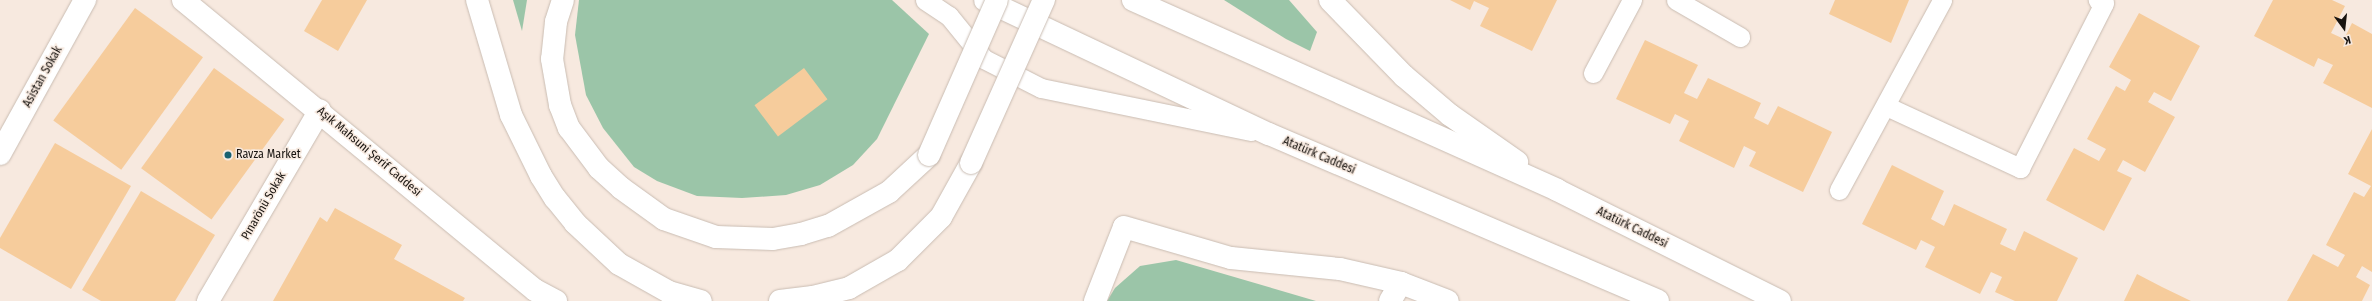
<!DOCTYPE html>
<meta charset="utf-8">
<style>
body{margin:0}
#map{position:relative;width:2372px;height:301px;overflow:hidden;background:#f7e9df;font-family:"Fira Sans Condensed",sans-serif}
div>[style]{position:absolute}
.green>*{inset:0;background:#9bc5a8}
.building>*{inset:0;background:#f6cc9c;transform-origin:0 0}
.roads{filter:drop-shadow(0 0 1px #c9bcb2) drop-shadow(0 0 1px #c9bcb2)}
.service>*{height:19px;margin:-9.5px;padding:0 9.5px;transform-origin:9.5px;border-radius:9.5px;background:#fff}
.minor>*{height:22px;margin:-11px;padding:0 11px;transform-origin:11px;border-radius:11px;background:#fff}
.tertiary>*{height:22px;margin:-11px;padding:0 11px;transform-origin:11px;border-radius:11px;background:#fff}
.trunk>*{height:22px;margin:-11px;padding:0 11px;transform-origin:11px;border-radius:11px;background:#fff}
.bridges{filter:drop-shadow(0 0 1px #c9bcb2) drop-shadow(0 0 1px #c9bcb2)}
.trunk-bridge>*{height:22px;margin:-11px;padding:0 11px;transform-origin:11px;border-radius:11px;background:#fff}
.dots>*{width:11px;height:11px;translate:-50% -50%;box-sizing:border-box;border:2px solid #f7e9df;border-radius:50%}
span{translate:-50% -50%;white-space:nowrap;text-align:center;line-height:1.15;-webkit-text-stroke:3px #f7e9df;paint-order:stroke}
.street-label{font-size:12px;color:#17130f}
.poi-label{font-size:12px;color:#17130f}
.left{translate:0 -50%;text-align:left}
.north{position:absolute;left:2324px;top:8px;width:40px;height:40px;-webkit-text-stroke:3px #f7e9df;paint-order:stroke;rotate:165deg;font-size:11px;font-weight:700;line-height:16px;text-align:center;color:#17130f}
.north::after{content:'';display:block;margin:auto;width:14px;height:18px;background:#17130f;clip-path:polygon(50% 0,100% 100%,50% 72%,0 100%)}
</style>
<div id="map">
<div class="green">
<i style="clip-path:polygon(513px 0,527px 0,522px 31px)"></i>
<i style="clip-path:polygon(579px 0,892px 0,929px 34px,877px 139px,853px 165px,820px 185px,786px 195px,742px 198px,697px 196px,657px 181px,634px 167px,603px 128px,586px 95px,575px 35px)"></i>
<i style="clip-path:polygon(1224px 0,1289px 0,1317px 32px,1310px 51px,1286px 39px)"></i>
<i style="clip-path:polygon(1176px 260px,1316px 301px,1107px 301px,1115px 288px,1140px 266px)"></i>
</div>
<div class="building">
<i style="clip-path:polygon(322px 0,367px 0,338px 51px,304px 31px)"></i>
<i style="clip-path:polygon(1450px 0,1557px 0,1532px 51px,1480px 26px,1489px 8px,1474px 1px,1470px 10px)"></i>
<i style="clip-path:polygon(1835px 0,1909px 0,1891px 43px,1829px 14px)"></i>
<i style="clip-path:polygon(2273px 0,2332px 0,2345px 6px,2331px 33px,2344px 39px,2352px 23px,2372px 34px,2372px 108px,2323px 83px,2333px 65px,2318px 58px,2314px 67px,2254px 36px)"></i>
<i style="left:135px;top:8px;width:84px;height:139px;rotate:36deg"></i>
<i style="clip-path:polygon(2139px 13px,2200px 46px,2171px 101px,2154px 92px,2148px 102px,2175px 117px,2145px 172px,2123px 160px,2117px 171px,2132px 178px,2104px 231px,2046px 200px,2074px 148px,2099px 161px,2106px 149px,2087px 139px,2116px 86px,2125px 91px,2131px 80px,2109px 67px)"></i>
<i style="clip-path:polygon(1645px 40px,1698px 65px,1684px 93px,1697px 99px,1708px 78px,1761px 103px,1754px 118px,1768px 125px,1778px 106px,1832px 132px,1803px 192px,1749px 166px,1756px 152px,1744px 146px,1734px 168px,1679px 141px,1689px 121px,1675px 114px,1670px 124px,1616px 99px)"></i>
<i style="left:214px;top:68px;width:87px;height:124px;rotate:36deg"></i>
<i style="left:804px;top:68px;width:39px;height:62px;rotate:53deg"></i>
<i style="clip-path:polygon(2372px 129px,2372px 272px,2362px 266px,2356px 277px,2370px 285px,2362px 301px,2287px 301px,2313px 254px,2338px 267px,2345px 255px,2326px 245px,2354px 192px,2364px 197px,2371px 186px,2348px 174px)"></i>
<i style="clip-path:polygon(55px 143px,131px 186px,71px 289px,0 248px,0 238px)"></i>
<i style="clip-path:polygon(1892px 165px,1944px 191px,1931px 219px,1944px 226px,1954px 204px,2007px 229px,2000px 244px,2015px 251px,2024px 231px,2078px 258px,2057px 301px,2015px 301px,1995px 292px,2002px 277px,1991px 272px,1980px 294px,1925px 267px,1935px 247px,1921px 240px,1916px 250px,1862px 224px)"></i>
<i style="clip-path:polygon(141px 191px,215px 235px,175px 301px,101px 301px,82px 290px)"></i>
<i style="clip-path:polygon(335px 208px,402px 245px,394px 259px,465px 298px,463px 301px,273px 301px,320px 217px,327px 222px)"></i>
<i style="clip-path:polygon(2137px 274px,2162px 287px,2191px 301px,2124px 301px)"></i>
</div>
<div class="roads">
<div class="service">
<i style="left:925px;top:0;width:29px;rotate:34deg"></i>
<i style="left:949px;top:16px;width:55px;rotate:50.9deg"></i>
<i style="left:984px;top:59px;width:64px;rotate:27deg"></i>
<i style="left:1041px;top:88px;width:214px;rotate:11.6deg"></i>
<i style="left:1676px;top:0;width:74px;rotate:30deg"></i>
<i style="left:1593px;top:73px;width:83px;rotate:-61.9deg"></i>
<i style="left:1886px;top:106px;width:148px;rotate:24.8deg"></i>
<i style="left:2020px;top:168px;width:185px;rotate:-63deg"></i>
<i style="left:2104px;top:3px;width:7px;rotate:-153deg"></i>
<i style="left:1839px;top:190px;width:216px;rotate:-61.5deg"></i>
</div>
<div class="minor">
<i style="left:0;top:154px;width:176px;rotate:-61.1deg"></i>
<i style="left:208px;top:301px;width:221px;rotate:-59.6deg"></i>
<i style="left:1095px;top:301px;width:79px;rotate:-68.6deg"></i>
<i style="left:1124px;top:227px;width:111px;rotate:16.2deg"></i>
<i style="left:1231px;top:258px;width:110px;rotate:5.8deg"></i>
<i style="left:1340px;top:269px;width:63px;rotate:12.9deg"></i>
<i style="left:1390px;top:301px;width:21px;rotate:-59deg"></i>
<i style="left:1401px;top:283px;width:50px;rotate:21deg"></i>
</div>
<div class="tertiary">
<i style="left:183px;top:0;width:456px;rotate:39.5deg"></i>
<i style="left:535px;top:290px;width:24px;rotate:28deg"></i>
</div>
<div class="trunk">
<i style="left:477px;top:0;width:120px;rotate:73.5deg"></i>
<i style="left:511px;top:115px;width:68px;rotate:63.8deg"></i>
<i style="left:541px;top:176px;width:26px;rotate:58deg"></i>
<i style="left:555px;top:198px;width:32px;rotate:51deg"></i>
<i style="left:575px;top:223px;width:60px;rotate:43deg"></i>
<i style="left:619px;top:264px;width:57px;rotate:29.2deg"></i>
<i style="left:669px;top:292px;width:33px;rotate:16deg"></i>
<i style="left:563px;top:0;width:23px;rotate:108deg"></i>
<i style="left:556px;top:22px;width:37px;rotate:96deg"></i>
<i style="left:552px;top:59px;width:47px;rotate:80.1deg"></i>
<i style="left:560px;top:105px;width:25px;rotate:69deg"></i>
<i style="left:569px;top:128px;width:50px;rotate:53.1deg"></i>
<i style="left:599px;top:168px;width:30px;rotate:42deg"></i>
<i style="left:621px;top:188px;width:53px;rotate:35.8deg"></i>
<i style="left:664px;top:219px;width:55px;rotate:19.1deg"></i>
<i style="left:716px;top:237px;width:57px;rotate:2deg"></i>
<i style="left:773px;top:239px;width:28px;rotate:-10deg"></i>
<i style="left:801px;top:234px;width:28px;rotate:-17deg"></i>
<i style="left:828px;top:226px;width:70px;rotate:-29.1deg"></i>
<i style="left:889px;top:192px;width:54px;rotate:-42.8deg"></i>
<i style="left:985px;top:0;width:314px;rotate:25.3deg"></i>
<i style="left:1269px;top:134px;width:423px;rotate:23.2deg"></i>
<i style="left:1133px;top:0;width:465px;rotate:24.1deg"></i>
<i style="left:1557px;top:190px;width:249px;rotate:26.5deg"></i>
<i style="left:1330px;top:0;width:106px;rotate:45.8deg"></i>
<i style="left:1404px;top:76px;width:60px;rotate:40.3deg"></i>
<i style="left:1450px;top:115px;width:82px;rotate:35deg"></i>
<i style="left:780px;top:301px;width:33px;rotate:-7deg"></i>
<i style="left:813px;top:297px;width:37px;rotate:-14deg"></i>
<i style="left:849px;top:288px;width:56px;rotate:-29.7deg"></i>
<i style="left:898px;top:260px;width:61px;rotate:-45deg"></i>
<i style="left:941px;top:217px;width:62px;rotate:-60.9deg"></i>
</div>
</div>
<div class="bridges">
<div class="trunk-bridge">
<i style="left:929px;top:155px;width:169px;rotate:-66.3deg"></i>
<i style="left:971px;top:163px;width:179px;rotate:-65.9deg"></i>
</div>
</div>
<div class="dots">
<i style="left:228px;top:155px;background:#1a6171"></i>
</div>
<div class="street-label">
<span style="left:43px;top:77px;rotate:-61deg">Asistan Sokak</span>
<span style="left:369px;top:152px;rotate:40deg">Aşık Mahsuni Şerif Caddesi</span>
<span style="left:1319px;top:156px;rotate:23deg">Atatürk Caddesi</span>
<span style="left:264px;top:206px;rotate:-60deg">Pınarönü Sokak</span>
<span style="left:1632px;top:228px;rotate:26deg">Atatürk Caddesi</span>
</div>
<div class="poi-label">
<span class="left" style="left:236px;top:155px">Ravza Market</span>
</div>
<div class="north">K</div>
</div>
